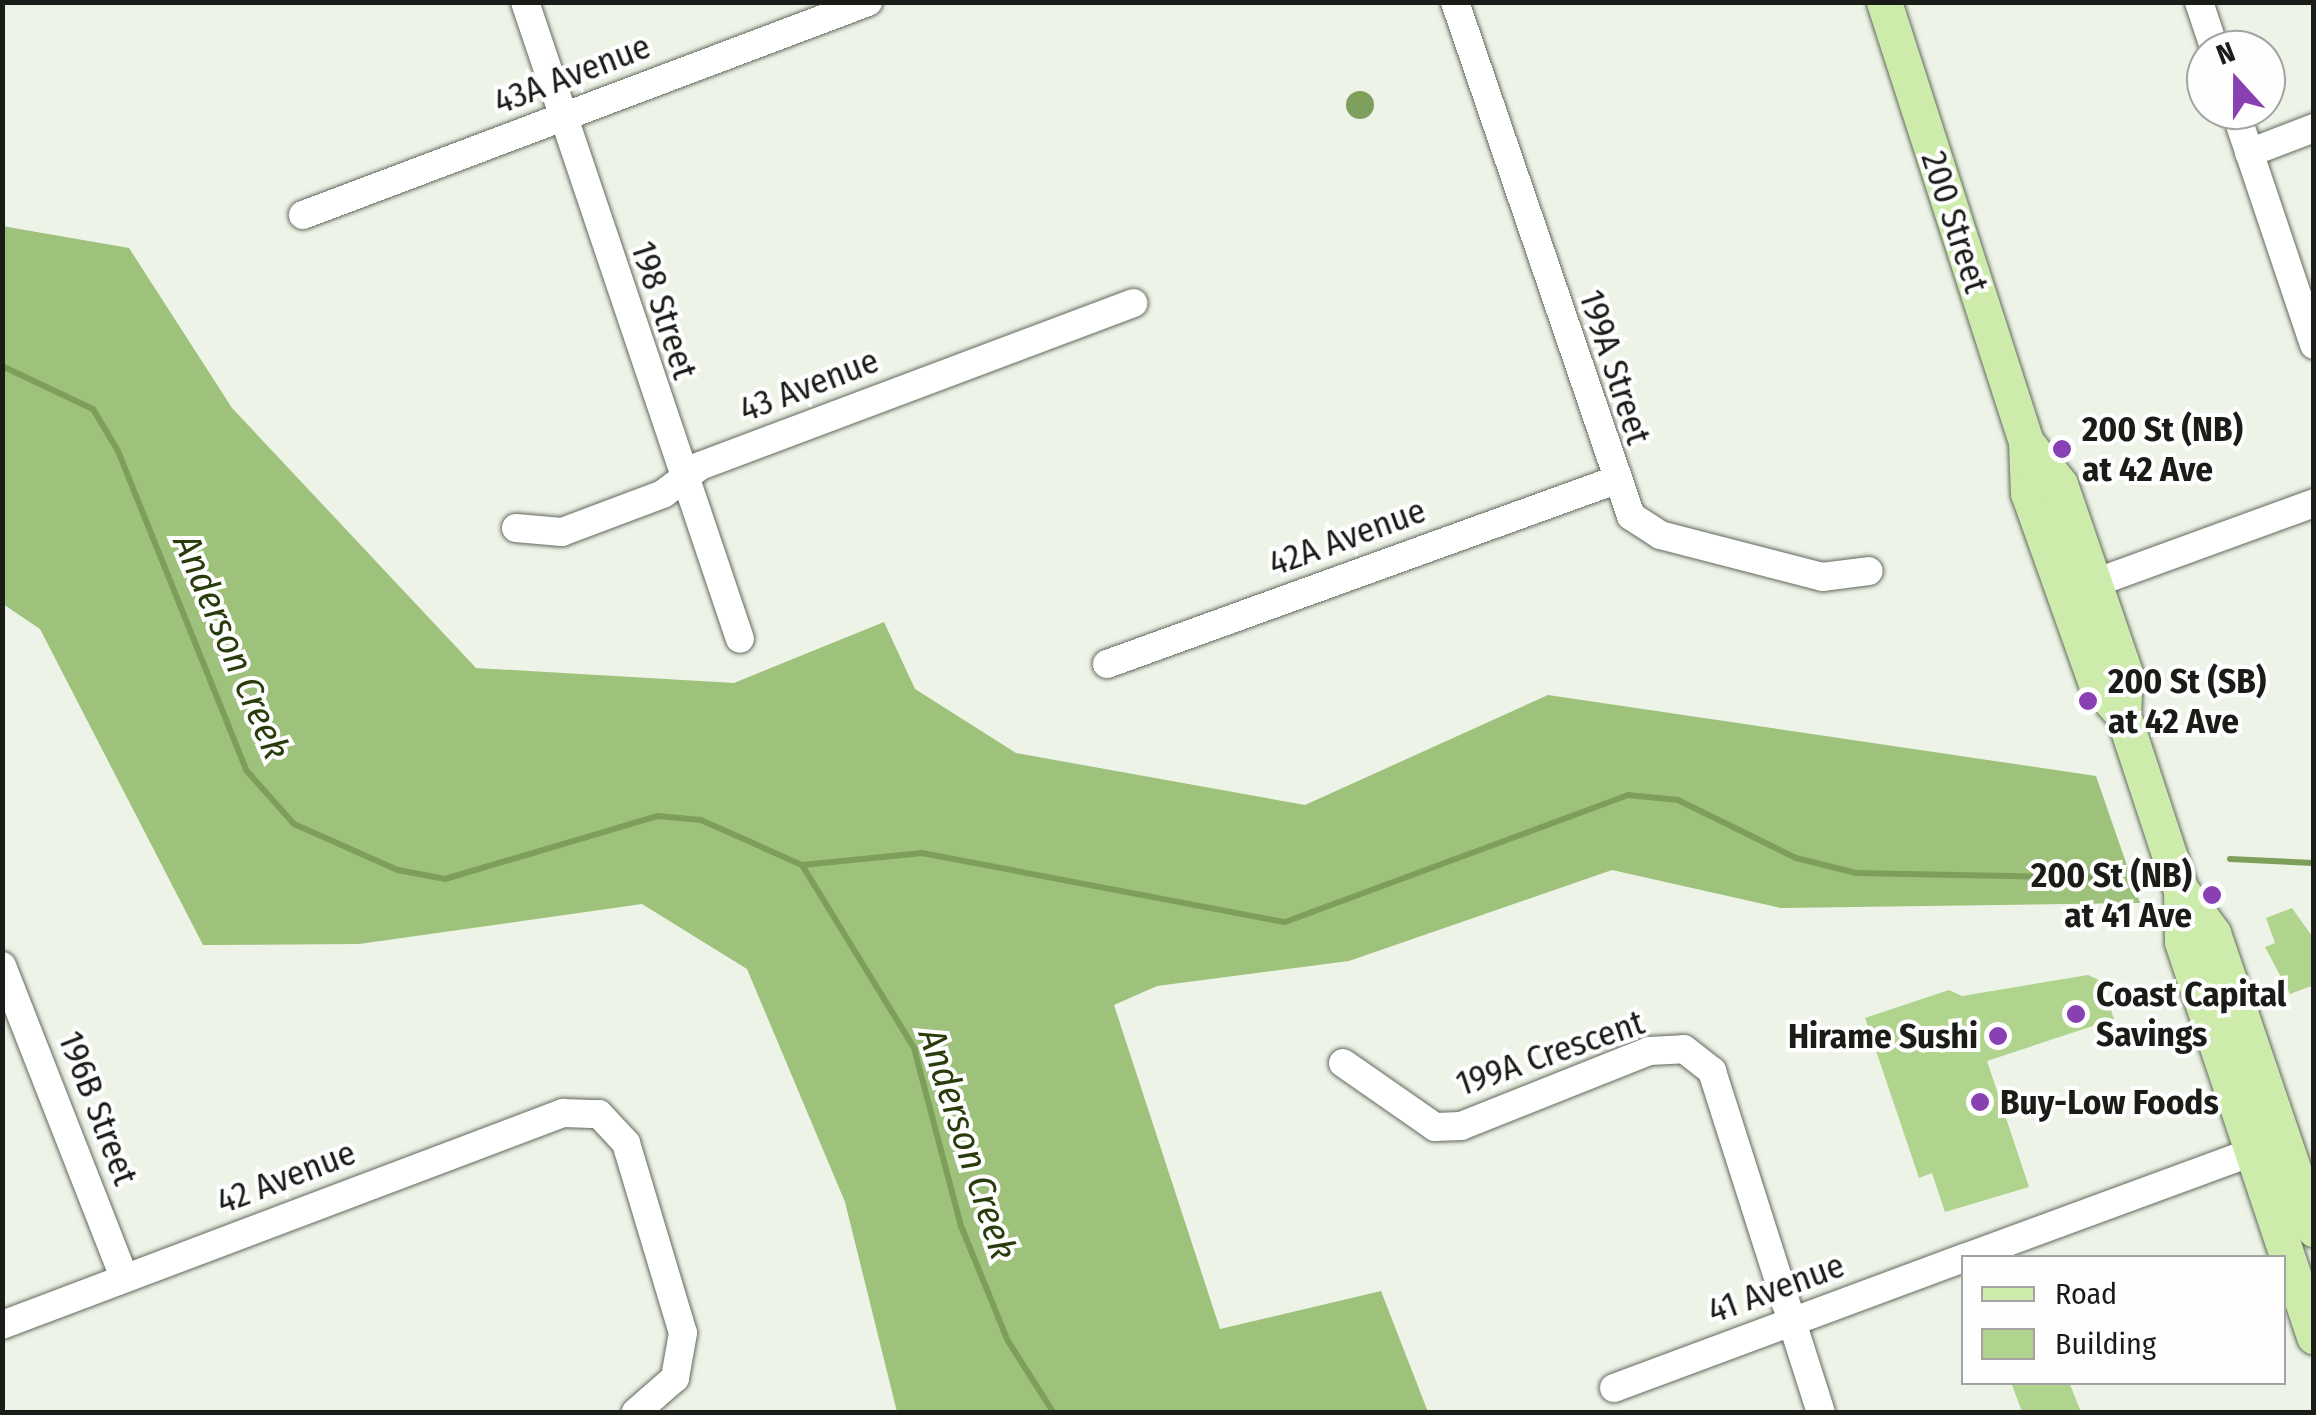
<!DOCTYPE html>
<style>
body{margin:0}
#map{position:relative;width:2316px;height:1415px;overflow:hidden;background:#edf4e7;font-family:"Fira Sans Condensed",sans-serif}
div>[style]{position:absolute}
.forest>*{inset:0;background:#9ec17b}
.water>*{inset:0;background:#7e9f5b}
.round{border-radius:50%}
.stream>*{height:6px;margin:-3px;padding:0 3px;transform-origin:3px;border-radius:3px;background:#7e9f5b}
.building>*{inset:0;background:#b0d38d}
.roads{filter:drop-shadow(0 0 2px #62685d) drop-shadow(0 0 2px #62685d)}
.minor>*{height:28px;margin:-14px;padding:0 14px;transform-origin:14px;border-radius:14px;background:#fff}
.major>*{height:35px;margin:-17.5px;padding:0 17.5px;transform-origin:17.5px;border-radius:17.5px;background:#cdecab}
.dots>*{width:28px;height:28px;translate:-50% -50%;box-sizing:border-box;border:5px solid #fefefe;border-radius:50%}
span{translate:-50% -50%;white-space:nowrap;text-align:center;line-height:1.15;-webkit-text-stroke:8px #fefefe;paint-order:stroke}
.street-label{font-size:35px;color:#1a1c18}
.poi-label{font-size:35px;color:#1a1c18;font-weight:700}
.left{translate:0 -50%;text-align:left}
.right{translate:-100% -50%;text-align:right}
.water-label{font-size:38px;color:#283d0b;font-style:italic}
.frame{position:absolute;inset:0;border:5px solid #1a1c18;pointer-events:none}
.legend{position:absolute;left:1961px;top:1255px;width:325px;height:130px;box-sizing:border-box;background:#fefefe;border:2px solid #a3a4a2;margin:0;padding:12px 18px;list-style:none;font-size:30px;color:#1a1c18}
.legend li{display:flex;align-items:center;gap:20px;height:50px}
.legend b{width:50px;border:2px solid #a3a4a2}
.north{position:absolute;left:2186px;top:30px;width:100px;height:100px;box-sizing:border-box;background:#fefefe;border:2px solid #a3a4a2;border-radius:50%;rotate:339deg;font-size:28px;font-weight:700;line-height:40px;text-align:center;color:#1a1c18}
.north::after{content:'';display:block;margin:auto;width:35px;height:45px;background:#8840b3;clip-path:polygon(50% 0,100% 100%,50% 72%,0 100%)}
</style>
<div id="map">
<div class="forest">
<i style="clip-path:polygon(2px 226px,129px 248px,232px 408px,476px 668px,734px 683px,884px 622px,915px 689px,1016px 753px,1305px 805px,1548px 695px,2096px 776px,2140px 903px,1781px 908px,1612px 870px,1349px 961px,1157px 986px,1114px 1005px,1220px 1329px,1381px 1291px,1428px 1412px,897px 1412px,845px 1202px,747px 969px,642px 904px,359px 944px,203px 945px,40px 629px,3px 604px)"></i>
</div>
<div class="water">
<i class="round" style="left:1346px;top:91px;width:28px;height:28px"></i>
</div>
<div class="stream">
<i style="left:2px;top:366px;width:101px;rotate:25.3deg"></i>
<i style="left:93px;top:409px;width:49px;rotate:59.2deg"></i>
<i style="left:118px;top:451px;width:344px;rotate:68.1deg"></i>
<i style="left:246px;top:770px;width:72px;rotate:48.4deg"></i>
<i style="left:294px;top:824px;width:114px;rotate:23.9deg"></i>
<i style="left:398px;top:870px;width:48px;rotate:10.8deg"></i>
<i style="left:445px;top:879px;width:222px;rotate:-16.5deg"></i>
<i style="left:658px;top:816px;width:43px;rotate:5.3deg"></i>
<i style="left:701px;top:820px;width:111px;rotate:24deg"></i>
<i style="left:802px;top:865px;width:215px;rotate:58.5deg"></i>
<i style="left:914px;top:1048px;width:184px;rotate:75.2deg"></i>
<i style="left:961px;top:1226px;width:124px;rotate:67.8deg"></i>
<i style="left:1008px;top:1341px;width:84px;rotate:57.6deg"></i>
<i style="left:2230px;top:859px;width:84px;rotate:2.7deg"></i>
<i style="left:802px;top:865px;width:121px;rotate:-5.7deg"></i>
<i style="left:922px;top:853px;width:369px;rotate:10.8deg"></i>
<i style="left:1285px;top:922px;width:366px;rotate:-20.3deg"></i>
<i style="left:1628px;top:795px;width:50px;rotate:5.7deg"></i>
<i style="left:1678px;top:800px;width:131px;rotate:26.2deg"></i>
<i style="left:1796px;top:858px;width:62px;rotate:14deg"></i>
<i style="left:1856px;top:873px;width:253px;rotate:1.1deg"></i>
</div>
<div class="building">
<i style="clip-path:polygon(2292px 908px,2314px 939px,2314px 985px,2290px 994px,2265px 947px,2275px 943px,2266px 918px)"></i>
<i style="clip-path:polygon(2088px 975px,2101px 981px,2114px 1019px,1987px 1061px,2029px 1187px,1945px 1212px,1932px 1173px,1919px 1178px,1865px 1018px,1949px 990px,1962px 996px)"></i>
<i style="clip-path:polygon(2011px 1382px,2069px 1382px,2081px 1412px,2022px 1412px)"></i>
</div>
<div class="roads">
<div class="minor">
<i style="left:525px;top:2px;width:672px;rotate:71.35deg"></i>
<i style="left:1455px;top:2px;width:543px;rotate:71.1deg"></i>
<i style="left:1631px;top:516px;width:35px;rotate:33deg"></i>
<i style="left:1660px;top:535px;width:167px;rotate:14.5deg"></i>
<i style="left:1822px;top:577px;width:47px;rotate:-7.3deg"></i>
<i style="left:2199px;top:2px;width:51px;rotate:71.6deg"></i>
<i style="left:2235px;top:110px;width:248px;rotate:71.4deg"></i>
<i style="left:2249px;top:153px;width:70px;rotate:-21deg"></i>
<i style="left:303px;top:215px;width:604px;rotate:-20.66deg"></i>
<i style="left:516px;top:528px;width:46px;rotate:5deg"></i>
<i style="left:562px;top:532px;width:108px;rotate:-20.6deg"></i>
<i style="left:663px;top:494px;width:46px;rotate:-37.1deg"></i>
<i style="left:700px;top:466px;width:463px;rotate:-20.6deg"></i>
<i style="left:2078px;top:589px;width:251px;rotate:-20deg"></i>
<i style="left:1107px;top:664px;width:538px;rotate:-19.88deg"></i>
<i style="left:2px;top:966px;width:335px;rotate:68.6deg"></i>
<i style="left:1343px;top:1063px;width:112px;rotate:34.8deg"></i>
<i style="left:1435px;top:1127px;width:26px;rotate:-2deg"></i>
<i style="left:1461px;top:1126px;width:202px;rotate:-21.7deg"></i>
<i style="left:1649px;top:1051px;width:35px;rotate:-3deg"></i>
<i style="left:1684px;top:1049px;width:36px;rotate:38deg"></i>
<i style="left:1712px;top:1071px;width:358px;rotate:72.3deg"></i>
<i style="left:1964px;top:1258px;width:324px;rotate:-20.2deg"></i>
<i style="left:2px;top:1325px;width:600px;rotate:-20.7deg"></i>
<i style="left:563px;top:1113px;width:36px;rotate:2deg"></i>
<i style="left:599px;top:1114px;width:40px;rotate:47deg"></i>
<i style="left:626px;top:1143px;width:198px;rotate:73.3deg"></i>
<i style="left:683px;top:1333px;width:46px;rotate:100.1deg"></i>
<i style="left:675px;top:1378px;width:52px;rotate:138.9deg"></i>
<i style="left:1614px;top:1388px;width:373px;rotate:-20.4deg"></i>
</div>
<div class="major">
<i style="left:1884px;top:2px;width:462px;rotate:72.1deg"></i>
<i style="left:2026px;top:442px;width:51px;rotate:87.8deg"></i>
<i style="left:2028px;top:493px;width:203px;rotate:70.4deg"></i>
<i style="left:2096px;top:684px;width:41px;rotate:48.9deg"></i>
<i style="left:2026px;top:442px;width:54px;rotate:51deg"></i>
<i style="left:2060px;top:484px;width:200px;rotate:71deg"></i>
<i style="left:2125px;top:673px;width:42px;rotate:92.7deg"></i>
<i style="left:2123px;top:715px;width:184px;rotate:71.7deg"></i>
<i style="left:2181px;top:890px;width:52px;rotate:88.9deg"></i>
<i style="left:2182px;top:942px;width:416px;rotate:71.5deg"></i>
<i style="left:2181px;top:890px;width:54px;rotate:53.3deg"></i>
<i style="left:2213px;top:933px;width:313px;rotate:71.2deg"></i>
</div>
</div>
<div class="dots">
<i style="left:2062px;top:449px;background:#8840b3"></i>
<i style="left:2088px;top:701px;background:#8840b3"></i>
<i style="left:2212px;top:895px;background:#8840b3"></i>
<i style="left:2076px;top:1014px;background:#8840b3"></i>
<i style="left:1998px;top:1036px;background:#8840b3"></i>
<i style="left:1980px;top:1102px;background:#8840b3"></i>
</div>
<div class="street-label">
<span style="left:572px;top:74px;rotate:-21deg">43A Avenue</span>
<span style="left:1955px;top:222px;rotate:72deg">200 Street</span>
<span style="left:664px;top:310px;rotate:72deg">198 Street</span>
<span style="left:1615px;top:367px;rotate:72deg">199A Street</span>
<span style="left:809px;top:385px;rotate:-21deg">43 Avenue</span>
<span style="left:1347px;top:537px;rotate:-20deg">42A Avenue</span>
<span style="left:1550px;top:1053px;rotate:-19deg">199A Crescent</span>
<span style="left:98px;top:1108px;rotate:69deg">196B Street</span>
<span style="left:286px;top:1177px;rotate:-21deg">42 Avenue</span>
<span style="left:1776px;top:1288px;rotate:-20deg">41 Avenue</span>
</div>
<div class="poi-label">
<span class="left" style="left:2082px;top:449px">200 St (NB)<br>at 42 Ave</span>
<span class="left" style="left:2108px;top:701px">200 St (SB)<br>at 42 Ave</span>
<span class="right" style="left:2192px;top:895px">200 St (NB)<br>at 41 Ave</span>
<span class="left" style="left:2096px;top:1014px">Coast Capital<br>Savings</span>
<span class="right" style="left:1978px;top:1036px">Hirame Sushi</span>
<span class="left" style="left:2000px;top:1102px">Buy-Low Foods</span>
</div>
<div class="water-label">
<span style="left:231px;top:647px;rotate:67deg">Anderson Creek</span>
<span style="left:967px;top:1144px;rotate:72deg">Anderson Creek</span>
</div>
<div class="frame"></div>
<ul class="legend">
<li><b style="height:12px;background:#cdecab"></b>Road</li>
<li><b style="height:28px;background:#b0d38d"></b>Building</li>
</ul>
<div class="north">N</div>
</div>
